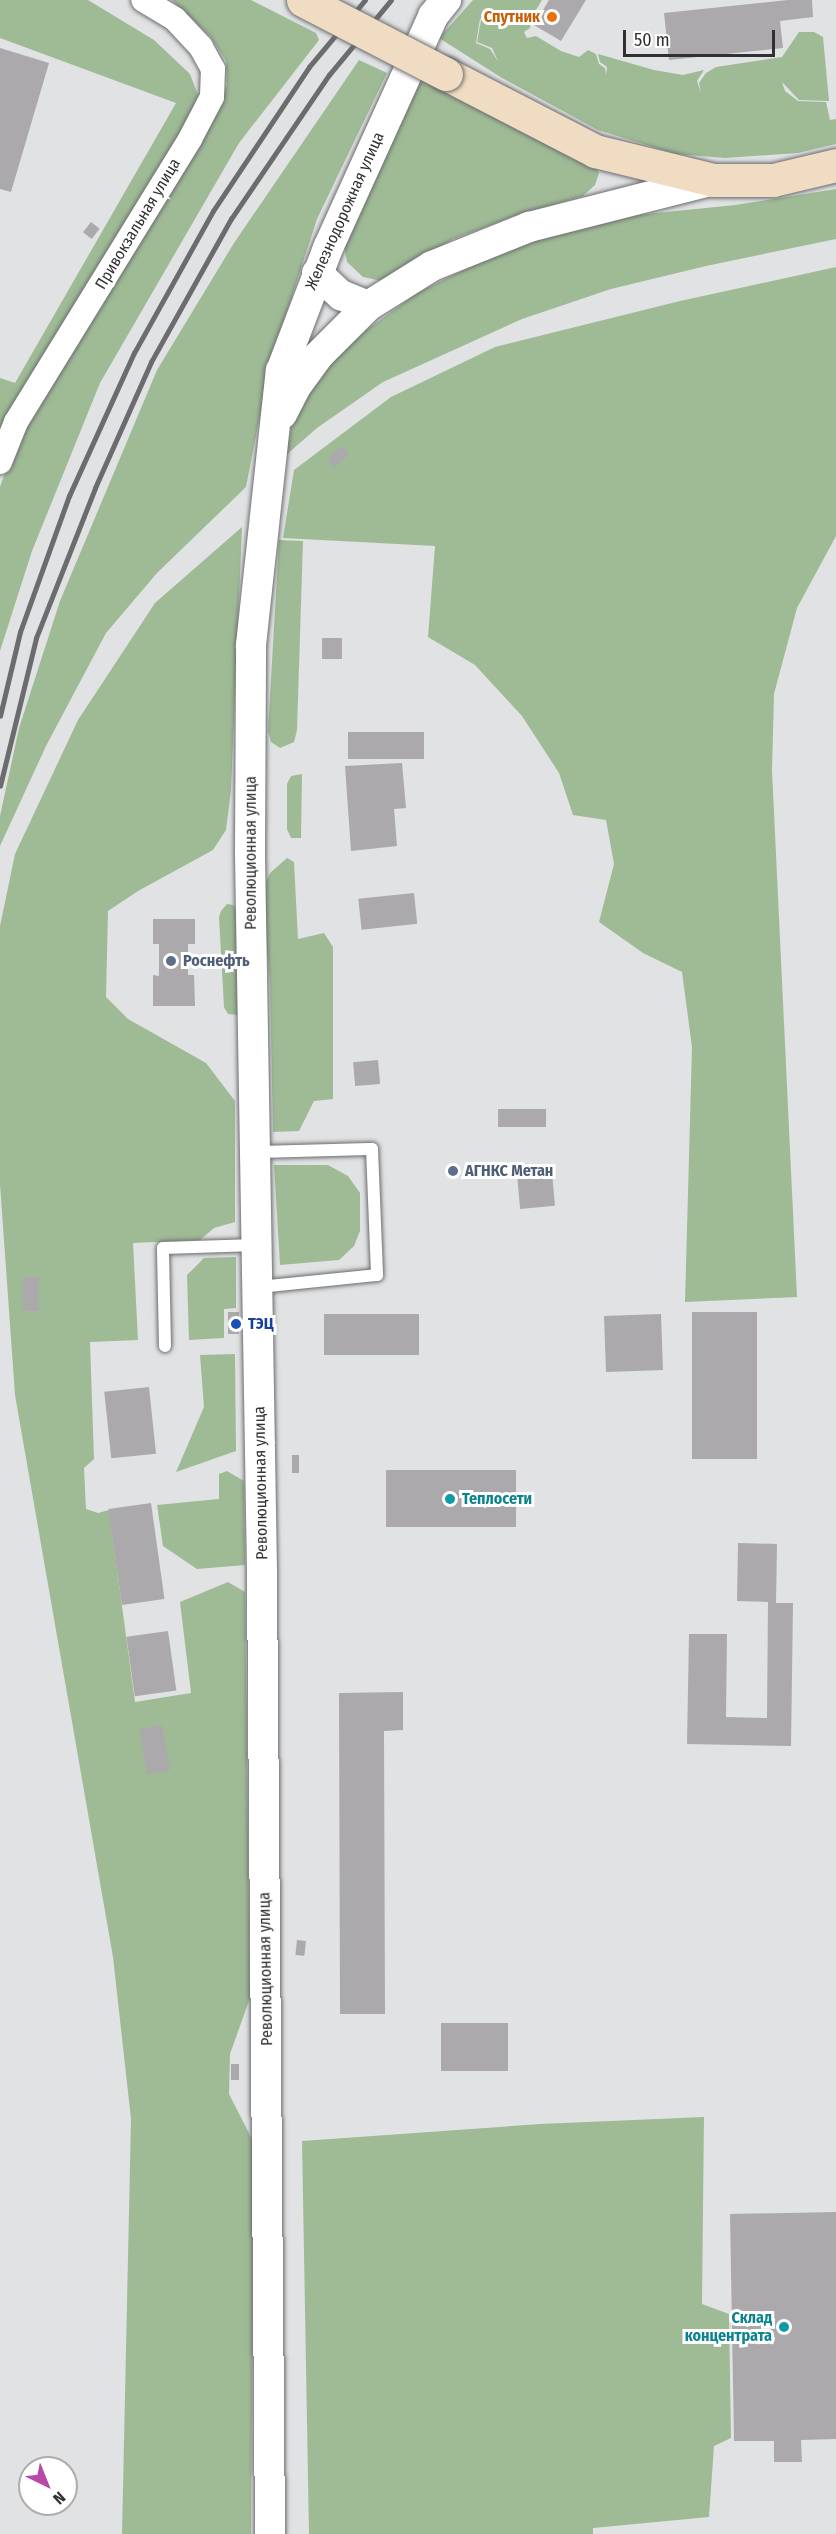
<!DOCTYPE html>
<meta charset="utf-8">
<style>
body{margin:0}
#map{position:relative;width:836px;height:2534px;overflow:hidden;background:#e0e2e3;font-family:"Fira Sans Condensed",sans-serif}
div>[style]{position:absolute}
.green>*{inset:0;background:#9fbb96}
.building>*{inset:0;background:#aba9ab;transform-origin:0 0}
.roads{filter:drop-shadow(0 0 2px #6c6d6f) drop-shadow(0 0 2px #6c6d6f)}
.service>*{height:12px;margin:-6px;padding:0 6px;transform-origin:6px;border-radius:6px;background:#fff}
.minor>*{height:24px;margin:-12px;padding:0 12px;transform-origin:12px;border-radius:12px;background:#fff}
.tertiary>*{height:30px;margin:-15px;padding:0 15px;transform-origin:15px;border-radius:15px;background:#fff}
.secondary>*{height:33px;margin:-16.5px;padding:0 16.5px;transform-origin:16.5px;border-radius:16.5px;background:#f0dcc2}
.rail>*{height:4.5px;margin:-2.25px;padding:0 2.25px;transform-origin:2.25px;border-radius:2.25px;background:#6b6c6d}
.bridges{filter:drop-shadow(0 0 2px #6c6d6f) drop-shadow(0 0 2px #6c6d6f)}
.secondary-bridge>*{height:33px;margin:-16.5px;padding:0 16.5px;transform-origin:16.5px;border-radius:16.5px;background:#f0dcc2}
.dots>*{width:16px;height:16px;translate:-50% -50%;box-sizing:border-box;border:3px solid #fff;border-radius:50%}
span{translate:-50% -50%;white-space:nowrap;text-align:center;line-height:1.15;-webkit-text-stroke:6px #fff;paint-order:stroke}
.food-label{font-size:16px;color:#c56008;font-weight:700}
.right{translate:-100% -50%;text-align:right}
.street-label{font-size:16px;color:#313132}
.service-label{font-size:16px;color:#4e5e75;font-weight:700}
.left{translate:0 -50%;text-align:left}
.transit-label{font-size:16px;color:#164399;font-weight:700}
.culture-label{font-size:16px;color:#0d838f;font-weight:700}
.north{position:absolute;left:18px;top:2456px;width:60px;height:60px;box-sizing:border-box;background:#fff;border:2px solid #adadad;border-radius:50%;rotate:137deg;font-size:16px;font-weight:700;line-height:24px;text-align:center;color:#313132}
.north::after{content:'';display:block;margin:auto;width:21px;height:27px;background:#b749a8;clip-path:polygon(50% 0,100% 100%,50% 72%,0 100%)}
.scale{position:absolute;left:623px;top:30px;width:152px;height:27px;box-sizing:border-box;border:3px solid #313132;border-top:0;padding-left:8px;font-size:18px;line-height:21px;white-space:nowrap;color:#313132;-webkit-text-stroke:4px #fff;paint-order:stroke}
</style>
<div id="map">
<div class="green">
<i style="clip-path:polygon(0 0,88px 0,154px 40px,190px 74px,198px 95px,187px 123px,0 428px,0 378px,15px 383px,176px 103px,0 38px)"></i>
<i style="clip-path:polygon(172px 0,251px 0,316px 33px,319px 40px,239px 143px,100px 383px,32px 551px,0 651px,0 487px,12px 453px,30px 415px,218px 111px,227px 85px,226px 61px,210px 36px)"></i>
<i style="clip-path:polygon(473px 0,542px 0,530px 20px,511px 15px,505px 20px,495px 15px,480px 19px,476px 43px,490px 49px,498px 61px,492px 48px,477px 42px,481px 20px,496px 17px,506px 22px,512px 16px,531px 22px,530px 28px,524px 32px,527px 38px,536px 36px,561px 51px,579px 57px,588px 50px,596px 54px,599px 64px,605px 68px,606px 75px,607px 67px,600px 62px,598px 54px,654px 70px,683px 75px,704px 70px,697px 81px,701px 93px,699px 83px,706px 73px,716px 67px,782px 57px,799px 32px,814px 32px,823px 37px,829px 101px,799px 100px,782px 82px,785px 91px,798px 101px,826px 102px,830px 120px,836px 119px,836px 144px,798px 153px,725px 158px,676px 154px,598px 130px,502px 78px,439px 38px)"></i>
<i style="clip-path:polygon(359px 60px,387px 73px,317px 219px,270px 364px,246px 487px,157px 573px,106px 633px,46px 746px,0 846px,0 816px,19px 728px,60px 601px,157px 370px,234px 243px)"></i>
<i style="clip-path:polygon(418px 77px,594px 164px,599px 173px,595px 185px,583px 196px,515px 216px,453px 239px,382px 281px,363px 277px,347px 262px,344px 246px)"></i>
<i style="clip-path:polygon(836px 189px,836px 239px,706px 266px,611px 289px,522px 319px,383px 382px,317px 428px,286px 455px,294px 414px,307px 385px,358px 336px,419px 292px,502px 251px,607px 218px,735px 205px)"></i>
<i style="clip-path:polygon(836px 267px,836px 536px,797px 608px,774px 694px,772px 770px,797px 1297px,685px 1302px,692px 1047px,682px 972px,643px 953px,599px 922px,614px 864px,606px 820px,573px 815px,559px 773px,522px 716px,475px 665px,428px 637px,435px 546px,283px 538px,294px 470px,391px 397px,495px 347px,680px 301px)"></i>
<i style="clip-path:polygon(242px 527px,231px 790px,226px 830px,213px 850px,138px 891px,108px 911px,106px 997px,128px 1019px,206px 1063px,235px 1101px,235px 1222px,214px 1228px,200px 1240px,133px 1243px,138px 1340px,90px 1342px,94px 1459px,84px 1468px,86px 1509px,98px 1513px,109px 1510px,135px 1702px,191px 1693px,180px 1602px,228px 1582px,245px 1592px,250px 1998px,230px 2054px,229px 2094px,254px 2143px,251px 2534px,122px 2534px,131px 2119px,113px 1957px,15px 1395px,0 1184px,0 926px,15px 854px,78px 720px,155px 603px)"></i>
<i style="clip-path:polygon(279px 540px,303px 541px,297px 730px,294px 742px,280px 748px,271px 742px,268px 731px)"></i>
<i style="clip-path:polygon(302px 774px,301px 838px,291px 838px,287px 829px,287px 784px,291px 776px)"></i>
<i style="clip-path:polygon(287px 858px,294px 862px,298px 939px,324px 933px,333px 947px,333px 1099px,314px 1101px,299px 1131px,273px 1132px,270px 983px,262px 891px,270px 873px)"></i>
<i style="clip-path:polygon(227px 904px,233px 905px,238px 912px,242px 1008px,237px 1015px,228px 1014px,224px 1007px,219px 917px,221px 911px)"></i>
<i style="clip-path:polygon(274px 1165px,328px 1165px,348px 1176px,360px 1193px,360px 1231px,354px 1246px,339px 1260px,280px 1265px)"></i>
<i style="clip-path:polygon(236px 1257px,236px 1308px,224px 1309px,224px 1338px,189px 1340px,187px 1275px,204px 1258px)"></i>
<i style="clip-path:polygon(235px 1354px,236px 1451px,176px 1472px,204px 1407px,200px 1355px)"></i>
<i style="clip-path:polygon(227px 1471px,244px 1481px,245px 1565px,197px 1569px,163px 1546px,157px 1505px,219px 1499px,219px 1474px)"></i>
<i style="clip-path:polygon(704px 2117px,702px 2304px,729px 2314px,731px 2438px,714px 2446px,709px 2517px,593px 2528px,593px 2534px,309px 2534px,302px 2141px,540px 2124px)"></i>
</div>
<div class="building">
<i style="clip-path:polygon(549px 0,586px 0,561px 41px,534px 25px)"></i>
<i style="clip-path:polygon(788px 0,812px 0,813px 17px,780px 21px,783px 48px,669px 60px,664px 13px)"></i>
<i style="clip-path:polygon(0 48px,49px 63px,11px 192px,0 189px)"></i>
<i style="left:91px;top:222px;width:11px;height:13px;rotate:38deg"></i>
<i style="left:342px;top:446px;width:11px;height:20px;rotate:49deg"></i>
<i style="left:322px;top:638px;width:20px;height:21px"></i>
<i style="left:424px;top:732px;width:27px;height:76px;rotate:90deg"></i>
<i style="clip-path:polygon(402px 763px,406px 808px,394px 809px,397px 846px,351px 851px,345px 766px)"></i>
<i style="left:414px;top:893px;width:31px;height:56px;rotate:84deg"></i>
<i style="clip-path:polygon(153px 919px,195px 919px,195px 944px,188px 944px,188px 975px,194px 975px,195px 1006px,153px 1006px,153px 975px,159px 976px,159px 944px,153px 944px)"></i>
<i style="left:378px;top:1060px;width:24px;height:25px;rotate:85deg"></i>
<i style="left:498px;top:1109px;width:48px;height:18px"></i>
<i style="left:552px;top:1172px;width:34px;height:35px;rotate:85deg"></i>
<i style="left:23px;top:1277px;width:16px;height:34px"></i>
<i style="left:239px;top:1312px;width:22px;height:11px;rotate:90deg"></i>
<i style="left:757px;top:1312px;width:147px;height:65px;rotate:90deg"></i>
<i style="left:324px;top:1314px;width:95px;height:41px"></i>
<i style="left:661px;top:1314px;width:56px;height:57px;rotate:88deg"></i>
<i style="left:149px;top:1387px;width:67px;height:45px;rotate:84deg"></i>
<i style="left:292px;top:1455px;width:7px;height:18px"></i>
<i style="left:386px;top:1470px;width:130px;height:57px"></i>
<i style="left:151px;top:1503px;width:97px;height:43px;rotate:82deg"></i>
<i style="clip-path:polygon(738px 1543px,777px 1544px,776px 1603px,793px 1603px,791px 1746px,687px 1744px,689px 1634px,727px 1634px,726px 1717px,767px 1718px,768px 1602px,737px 1601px)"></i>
<i style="left:168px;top:1631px;width:60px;height:42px;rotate:82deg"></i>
<i style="clip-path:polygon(403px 1692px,403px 1730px,384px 1731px,385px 2014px,340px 2014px,339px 1693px)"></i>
<i style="left:162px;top:1725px;width:46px;height:23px;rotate:80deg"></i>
<i style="left:297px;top:1940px;width:9px;height:15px;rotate:6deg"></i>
<i style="left:508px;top:2023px;width:48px;height:67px;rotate:90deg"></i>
<i style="left:231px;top:2064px;width:8px;height:16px"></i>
<i style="clip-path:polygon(836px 2212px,836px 2439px,801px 2440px,802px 2462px,774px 2462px,774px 2441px,734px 2441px,730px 2214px)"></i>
</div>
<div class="roads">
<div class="service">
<i style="left:256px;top:1152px;width:116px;rotate:-1.5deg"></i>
<i style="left:372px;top:1149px;width:126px;rotate:87.7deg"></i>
<i style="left:377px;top:1275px;width:120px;rotate:174.2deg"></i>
<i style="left:165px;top:1346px;width:98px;rotate:-91.2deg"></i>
<i style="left:163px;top:1248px;width:93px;rotate:-1.8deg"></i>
</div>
<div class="minor">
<i style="left:0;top:462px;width:43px;rotate:-68.2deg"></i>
<i style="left:16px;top:422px;width:332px;rotate:-58.4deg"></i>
<i style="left:190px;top:139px;width:47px;rotate:-62.4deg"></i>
<i style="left:212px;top:97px;width:28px;rotate:-88deg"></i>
<i style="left:213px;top:69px;width:25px;rotate:-119deg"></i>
<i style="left:201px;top:47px;width:38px;rotate:-133deg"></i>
<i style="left:175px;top:19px;width:37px;rotate:-149deg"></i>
</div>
<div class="tertiary">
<i style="left:317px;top:273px;width:33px;rotate:43deg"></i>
<i style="left:341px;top:295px;width:29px;rotate:22deg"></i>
<i style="left:282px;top:414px;width:29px;rotate:-63deg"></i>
<i style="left:295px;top:388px;width:39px;rotate:-54deg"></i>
<i style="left:318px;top:356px;width:71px;rotate:-45deg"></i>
<i style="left:368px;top:306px;width:75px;rotate:-32deg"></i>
<i style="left:432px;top:266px;width:105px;rotate:-21.9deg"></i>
<i style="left:529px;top:227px;width:190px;rotate:-14.3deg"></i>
<i style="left:270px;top:2534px;width:963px;rotate:-90.48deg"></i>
<i style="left:262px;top:1571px;width:719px;rotate:-90.96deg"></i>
<i style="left:250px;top:852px;width:207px;rotate:-89.7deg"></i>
<i style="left:251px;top:645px;width:276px;rotate:-83.8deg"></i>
<i style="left:281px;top:371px;width:132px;rotate:-69.1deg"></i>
<i style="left:328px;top:248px;width:255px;rotate:-65.6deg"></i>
<i style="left:433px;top:16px;width:21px;rotate:-51deg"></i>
</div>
<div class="secondary">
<i style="left:446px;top:74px;width:168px;rotate:27.3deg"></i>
<i style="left:595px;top:151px;width:122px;rotate:13.8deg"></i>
<i style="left:713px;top:180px;width:60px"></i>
<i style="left:773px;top:180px;width:65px;rotate:-13.4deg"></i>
</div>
</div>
<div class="rail">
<i style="left:0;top:716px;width:86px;rotate:-76.6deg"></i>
<i style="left:20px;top:632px;width:145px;rotate:-70.2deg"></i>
<i style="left:69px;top:496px;width:157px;rotate:-65.6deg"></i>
<i style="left:134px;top:353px;width:162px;rotate:-60.9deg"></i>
<i style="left:213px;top:211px;width:173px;rotate:-56.3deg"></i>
<i style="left:309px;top:67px;width:87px;rotate:-50.1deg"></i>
<i style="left:0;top:786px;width:152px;rotate:-76.3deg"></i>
<i style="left:36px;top:638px;width:161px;rotate:-68.5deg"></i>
<i style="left:95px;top:488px;width:138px;rotate:-66deg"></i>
<i style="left:151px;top:362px;width:164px;rotate:-60.8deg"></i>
<i style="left:231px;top:219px;width:174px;rotate:-55.8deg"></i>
<i style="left:329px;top:75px;width:97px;rotate:-50.4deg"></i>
</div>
<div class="bridges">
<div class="secondary-bridge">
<i style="left:303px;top:0;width:161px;rotate:27.4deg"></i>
</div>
</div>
<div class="dots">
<i style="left:552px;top:17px;background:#e8710a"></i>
<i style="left:171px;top:961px;background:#5c6f8a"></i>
<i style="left:453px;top:1171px;background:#5c6f8a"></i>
<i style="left:236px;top:1324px;background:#1a4fb4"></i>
<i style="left:450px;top:1499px;background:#0f9aa8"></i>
<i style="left:784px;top:2327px;background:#0f9aa8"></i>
</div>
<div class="food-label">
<span class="right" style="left:540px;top:17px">Спутник</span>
</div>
<div class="street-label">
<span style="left:345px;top:211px;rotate:-66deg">Железнодорожная улица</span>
<span style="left:138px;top:224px;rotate:-59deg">Привокзальная улица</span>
<span style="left:251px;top:853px;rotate:-90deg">Революционная улица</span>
<span style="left:261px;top:1483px;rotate:-91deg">Революционная улица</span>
<span style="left:266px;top:1969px;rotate:-91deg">Революционная улица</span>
</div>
<div class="service-label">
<span class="left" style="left:183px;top:961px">Роснефть</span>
<span class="left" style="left:465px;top:1171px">АГНКС Метан</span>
</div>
<div class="transit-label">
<span class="left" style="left:248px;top:1324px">ТЭЦ</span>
</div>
<div class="culture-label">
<span class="left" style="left:462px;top:1499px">Теплосети</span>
<span class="right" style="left:772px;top:2327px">Склад<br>концентрата</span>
</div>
<div class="north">N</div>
<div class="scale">50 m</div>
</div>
